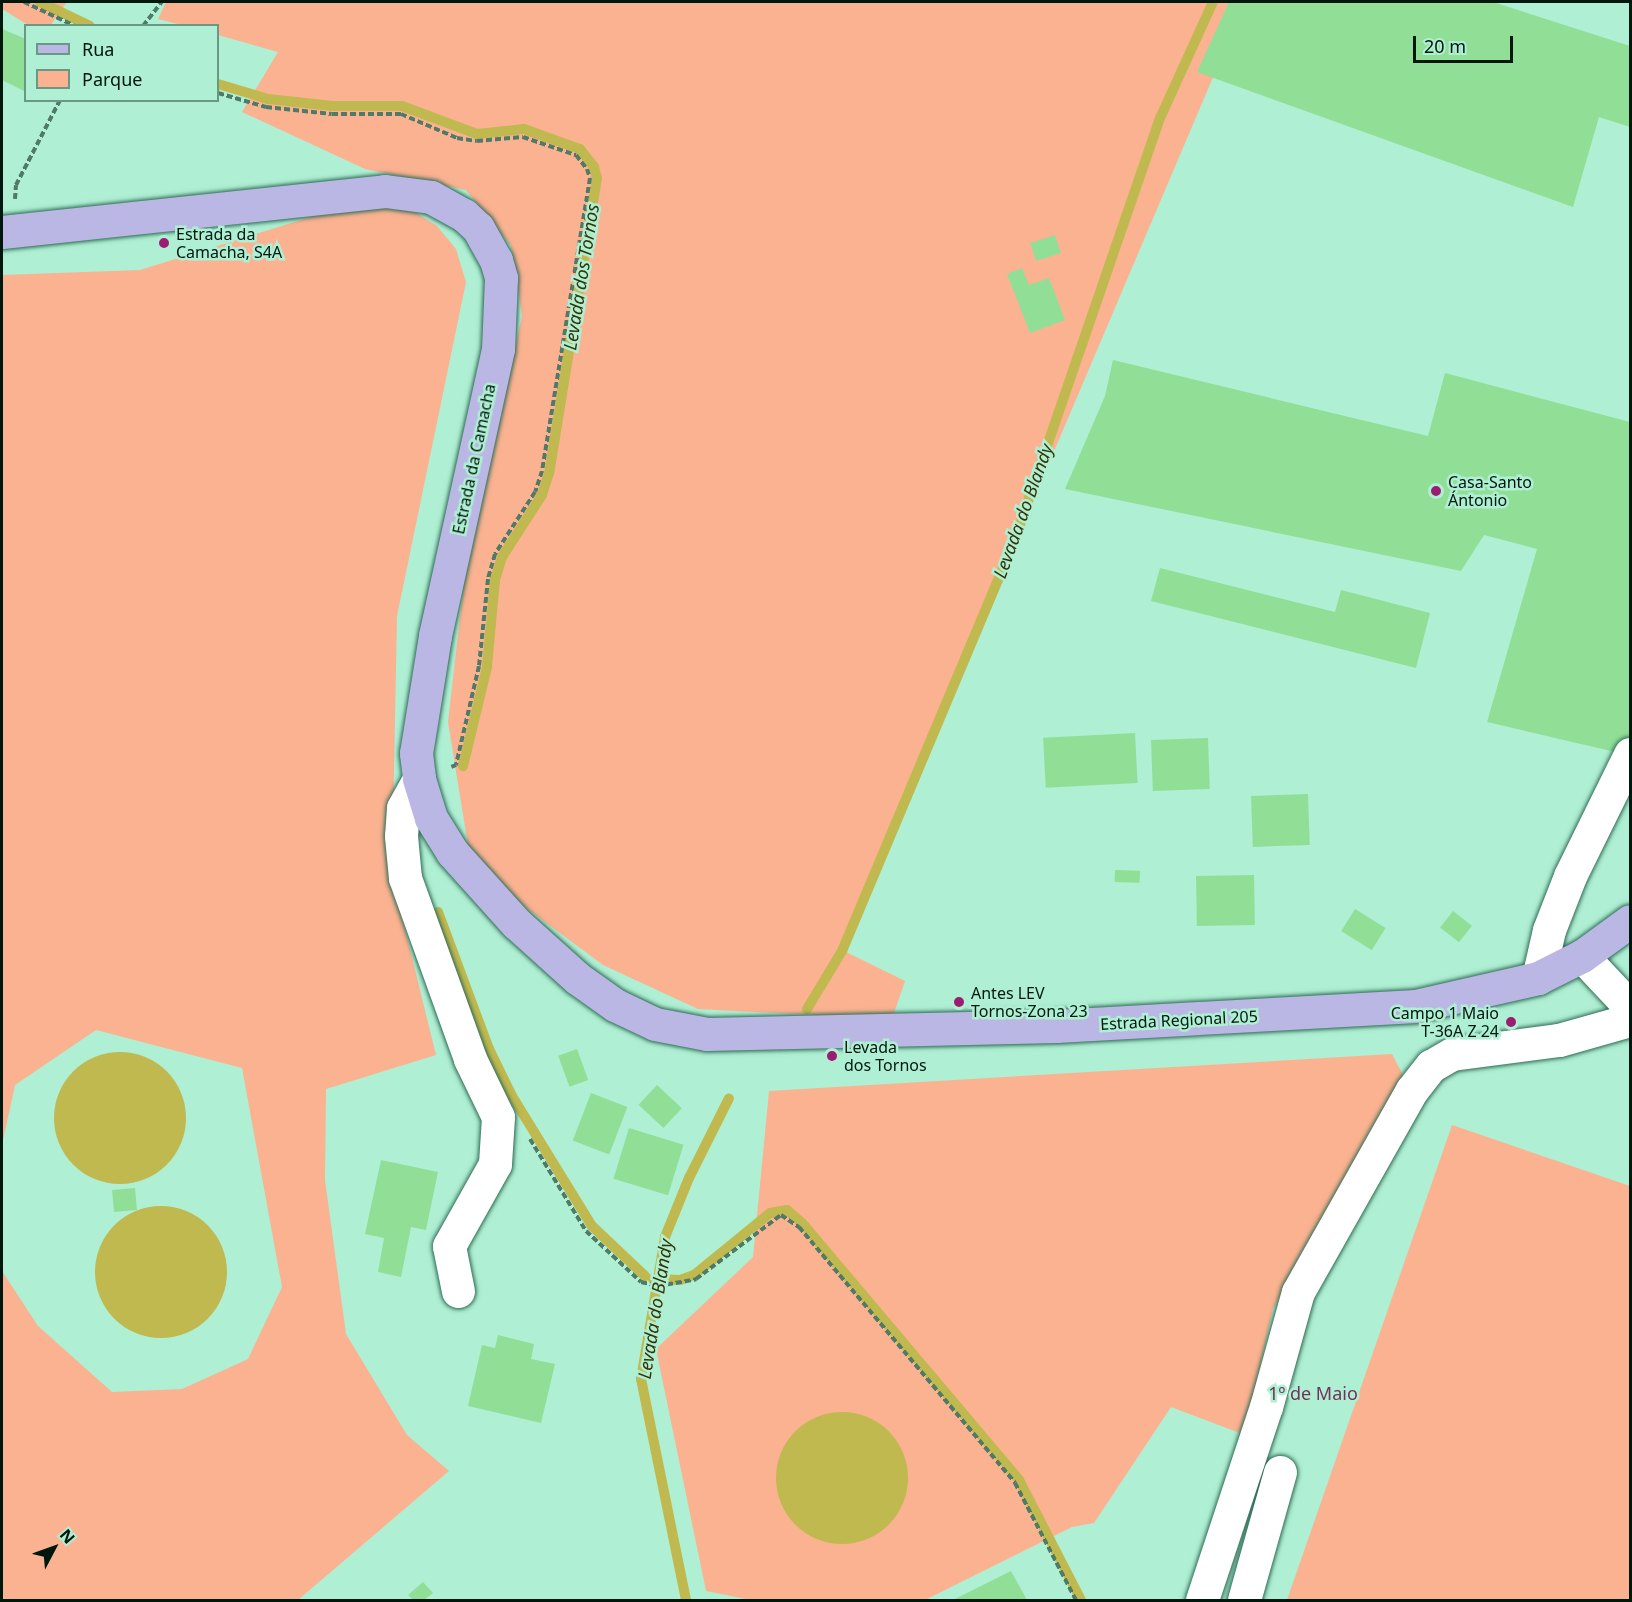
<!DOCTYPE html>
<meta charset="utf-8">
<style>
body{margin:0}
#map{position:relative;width:1632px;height:1602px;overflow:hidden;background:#afefd3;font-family:"Noto Sans",sans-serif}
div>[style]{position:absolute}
.green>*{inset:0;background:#fbb291}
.water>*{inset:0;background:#c0b94f}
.round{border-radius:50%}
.stream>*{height:10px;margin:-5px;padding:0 5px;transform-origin:5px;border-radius:5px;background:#c0b94f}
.building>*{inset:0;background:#91df96;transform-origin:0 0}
.path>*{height:4px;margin-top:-2px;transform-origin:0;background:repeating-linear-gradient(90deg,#507a68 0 6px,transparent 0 9px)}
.roads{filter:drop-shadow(0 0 2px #2e6c55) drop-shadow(0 0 2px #2e6c55)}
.minor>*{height:33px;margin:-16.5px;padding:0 16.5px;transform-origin:16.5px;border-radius:16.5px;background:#fff}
.major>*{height:33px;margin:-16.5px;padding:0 16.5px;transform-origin:16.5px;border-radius:16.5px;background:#bab7e5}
.dots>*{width:16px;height:16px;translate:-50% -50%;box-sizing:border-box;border:3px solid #afefd3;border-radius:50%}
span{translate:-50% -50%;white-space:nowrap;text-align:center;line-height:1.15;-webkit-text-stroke:5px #afefd3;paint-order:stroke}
.poi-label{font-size:16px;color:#00170e}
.left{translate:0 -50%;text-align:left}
.right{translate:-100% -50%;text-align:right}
.street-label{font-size:16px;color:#00170e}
.water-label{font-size:18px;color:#363304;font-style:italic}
.neighbourhood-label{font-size:18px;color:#713358}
.frame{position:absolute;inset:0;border:3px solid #00170e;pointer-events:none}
.legend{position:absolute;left:24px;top:24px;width:195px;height:78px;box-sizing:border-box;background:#afefd3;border:2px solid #699984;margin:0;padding:8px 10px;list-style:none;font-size:18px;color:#00170e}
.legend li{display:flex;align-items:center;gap:12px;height:30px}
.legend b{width:30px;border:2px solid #699984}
.north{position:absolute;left:24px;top:1518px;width:60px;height:60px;-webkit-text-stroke:4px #afefd3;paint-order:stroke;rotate:49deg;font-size:16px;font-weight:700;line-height:24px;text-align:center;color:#00170e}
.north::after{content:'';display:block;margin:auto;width:21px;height:27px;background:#00170e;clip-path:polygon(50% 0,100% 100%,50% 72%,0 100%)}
.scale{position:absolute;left:1413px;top:36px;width:100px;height:27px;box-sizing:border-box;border:3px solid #00170e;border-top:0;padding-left:8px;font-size:18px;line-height:21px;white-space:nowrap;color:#00170e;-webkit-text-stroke:4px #afefd3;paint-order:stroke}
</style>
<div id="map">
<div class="green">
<i style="clip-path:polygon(2px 2px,67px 2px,50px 26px,28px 25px,2px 9px)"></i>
<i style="clip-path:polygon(166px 2px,1245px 2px,842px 950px,905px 981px,892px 1019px,698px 1009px,603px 965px,525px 907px,470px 858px,448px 722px,465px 573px,522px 316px,511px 246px,466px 190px,365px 169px,242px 112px,278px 52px,218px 35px,218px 26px,182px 25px,158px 19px)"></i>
<i style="clip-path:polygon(372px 198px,409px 208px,437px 226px,456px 249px,466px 282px,397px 616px,392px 876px,436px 1055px,326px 1089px,325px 1180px,346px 1334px,407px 1435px,449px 1471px,298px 1600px,2px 1600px,2px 1271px,38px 1326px,112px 1392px,182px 1389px,248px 1359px,282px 1287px,242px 1068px,96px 1030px,15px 1085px,2px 1145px,2px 275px,140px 270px)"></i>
<i style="clip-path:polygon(1392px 1054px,1404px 1077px,1273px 1309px,1245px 1435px,1171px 1407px,1094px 1523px,1072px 1527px,925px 1600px,751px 1600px,706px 1591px,656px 1349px,753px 1257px,769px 1091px)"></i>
<i style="clip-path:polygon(1452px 1125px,1630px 1186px,1630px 1600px,1287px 1600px)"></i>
</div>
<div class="water">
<i class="round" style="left:54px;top:1052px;width:132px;height:132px"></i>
<i class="round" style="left:95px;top:1206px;width:132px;height:132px"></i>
<i class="round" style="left:776px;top:1412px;width:132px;height:132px"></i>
</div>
<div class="stream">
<i style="left:40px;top:2px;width:55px;rotate:25.6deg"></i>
<i style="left:218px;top:84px;width:52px;rotate:16.7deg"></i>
<i style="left:268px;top:99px;width:65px;rotate:6.1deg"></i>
<i style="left:333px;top:106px;width:69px"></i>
<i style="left:402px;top:106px;width:80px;rotate:20.5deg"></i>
<i style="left:477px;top:134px;width:47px;rotate:-6.1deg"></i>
<i style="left:524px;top:129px;width:59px;rotate:19.7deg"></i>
<i style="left:580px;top:149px;width:23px;rotate:52deg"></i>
<i style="left:594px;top:167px;width:11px;rotate:75deg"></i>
<i style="left:597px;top:178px;width:299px;rotate:99.2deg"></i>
<i style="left:549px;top:473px;width:23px;rotate:108deg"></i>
<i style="left:542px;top:495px;width:74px;rotate:122.8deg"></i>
<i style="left:502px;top:557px;width:24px;rotate:107deg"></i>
<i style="left:495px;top:580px;width:87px;rotate:95.3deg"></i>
<i style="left:487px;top:667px;width:102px;rotate:103.6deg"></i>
<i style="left:438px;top:912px;width:146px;rotate:69.6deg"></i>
<i style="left:489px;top:1049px;width:52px;rotate:63.9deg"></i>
<i style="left:512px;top:1096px;width:153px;rotate:58.4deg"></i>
<i style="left:592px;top:1226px;width:73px;rotate:43.3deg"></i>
<i style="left:807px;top:1009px;width:68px;rotate:-58.9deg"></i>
<i style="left:842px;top:951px;width:447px;rotate:-67.2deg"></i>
<i style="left:1015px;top:539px;width:447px;rotate:-71deg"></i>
<i style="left:1161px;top:116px;width:125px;rotate:-65.5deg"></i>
<i style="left:653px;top:1279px;width:27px;rotate:2deg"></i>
<i style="left:680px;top:1280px;width:15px;rotate:-20deg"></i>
<i style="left:694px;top:1275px;width:98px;rotate:-39.2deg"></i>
<i style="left:770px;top:1213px;width:17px;rotate:-10deg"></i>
<i style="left:787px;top:1210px;width:21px;rotate:41deg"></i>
<i style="left:803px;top:1224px;width:335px;rotate:49.8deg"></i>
<i style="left:1019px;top:1480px;width:135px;rotate:62.7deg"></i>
<i style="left:686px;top:1600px;width:226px;rotate:-101.5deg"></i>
<i style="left:641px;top:1379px;width:144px;rotate:-80.4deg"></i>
<i style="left:665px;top:1237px;width:64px;rotate:-67.9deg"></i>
<i style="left:689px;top:1178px;width:89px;rotate:-63.4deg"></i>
</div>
<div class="building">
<i style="clip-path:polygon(1229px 2px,1493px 2px,1630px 46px,1630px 127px,1599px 117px,1573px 207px,1197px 72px)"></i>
<i style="clip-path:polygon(2px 29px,26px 39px,26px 92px,2px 80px)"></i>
<i style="left:1055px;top:235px;width:19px;height:26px;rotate:72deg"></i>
<i style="clip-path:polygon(1022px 268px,1029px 285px,1049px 278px,1065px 320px,1030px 333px,1007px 274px)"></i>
<i style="clip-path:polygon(1113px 360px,1428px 436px,1445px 373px,1630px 422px,1630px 735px,1624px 754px,1487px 722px,1537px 549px,1484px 535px,1461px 571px,1065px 489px,1105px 396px)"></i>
<i style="clip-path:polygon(1160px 568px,1335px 612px,1341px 590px,1430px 613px,1416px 668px,1151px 601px)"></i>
<i style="left:1135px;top:733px;width:50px;height:92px;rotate:87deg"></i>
<i style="left:1208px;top:738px;width:51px;height:57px;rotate:88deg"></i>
<i style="left:1308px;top:794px;width:51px;height:57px;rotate:88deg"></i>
<i style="left:1115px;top:870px;width:25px;height:12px;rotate:2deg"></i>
<i style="left:1254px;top:875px;width:50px;height:58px;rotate:89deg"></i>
<i style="left:1355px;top:909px;width:36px;height:26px;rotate:32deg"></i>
<i style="left:1453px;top:911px;width:24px;height:21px;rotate:38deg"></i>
<i style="left:577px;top:1049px;width:33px;height:20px;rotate:70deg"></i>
<i style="left:657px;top:1085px;width:34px;height:27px;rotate:43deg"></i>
<i style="left:591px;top:1093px;width:39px;height:51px;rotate:21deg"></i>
<i style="left:629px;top:1128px;width:57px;height:53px;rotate:17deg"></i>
<i style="clip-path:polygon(381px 1160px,438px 1172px,426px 1230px,411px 1227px,401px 1277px,378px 1272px,384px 1238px,365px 1234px)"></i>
<i style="left:135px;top:1188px;width:22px;height:23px;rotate:85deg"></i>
<i style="clip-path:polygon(498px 1335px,534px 1344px,531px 1359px,555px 1364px,541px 1423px,468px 1406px,482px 1345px,495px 1348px)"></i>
<i style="clip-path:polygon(1011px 1571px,1027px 1600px,953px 1600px)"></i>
<i style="clip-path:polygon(423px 1582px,433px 1593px,424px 1600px,413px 1600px,408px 1595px)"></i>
</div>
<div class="path">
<i style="left:24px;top:2px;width:56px;rotate:25.2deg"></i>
<i style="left:143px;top:26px;width:31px;rotate:-52deg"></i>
<i style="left:218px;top:93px;width:50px;rotate:16.3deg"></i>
<i style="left:266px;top:107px;width:66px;rotate:6.1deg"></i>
<i style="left:332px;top:114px;width:69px"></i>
<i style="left:401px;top:114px;width:61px;rotate:23.2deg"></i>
<i style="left:457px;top:138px;width:20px;rotate:9deg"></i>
<i style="left:477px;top:141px;width:46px;rotate:-5deg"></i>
<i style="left:523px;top:137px;width:56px;rotate:18.8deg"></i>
<i style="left:576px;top:155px;width:18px;rotate:52deg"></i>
<i style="left:587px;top:169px;width:9px;rotate:72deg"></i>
<i style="left:590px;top:178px;width:297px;rotate:99.3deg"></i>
<i style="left:542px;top:471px;width:22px;rotate:108deg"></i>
<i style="left:535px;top:492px;width:74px;rotate:122.8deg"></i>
<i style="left:495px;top:554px;width:26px;rotate:106deg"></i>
<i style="left:488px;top:579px;width:87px;rotate:95.9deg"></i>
<i style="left:479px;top:666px;width:102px;rotate:103.1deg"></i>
<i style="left:456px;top:765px;width:5px;rotate:158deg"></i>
<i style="left:15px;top:199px;width:14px;rotate:-86deg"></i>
<i style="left:16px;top:185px;width:96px;rotate:-62.6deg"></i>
<i style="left:530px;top:1139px;width:108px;rotate:58.7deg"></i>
<i style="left:586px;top:1231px;width:75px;rotate:42.8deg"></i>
<i style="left:641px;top:1282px;width:17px;rotate:13deg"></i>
<i style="left:658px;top:1286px;width:39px;rotate:-10deg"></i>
<i style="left:696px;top:1279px;width:106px;rotate:-37deg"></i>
<i style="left:781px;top:1215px;width:22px;rotate:34deg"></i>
<i style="left:799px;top:1227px;width:335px;rotate:49.8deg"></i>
<i style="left:1015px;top:1483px;width:132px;rotate:62.5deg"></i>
</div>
<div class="roads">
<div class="minor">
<i style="left:419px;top:779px;width:33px;rotate:119deg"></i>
<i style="left:403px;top:808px;width:28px;rotate:94deg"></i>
<i style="left:401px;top:836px;width:42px;rotate:84.6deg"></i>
<i style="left:405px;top:878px;width:192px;rotate:70.2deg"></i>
<i style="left:470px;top:1059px;width:64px;rotate:64.2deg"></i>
<i style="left:498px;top:1117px;width:47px;rotate:93.7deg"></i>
<i style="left:495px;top:1164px;width:94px;rotate:119.3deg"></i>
<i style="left:449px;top:1246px;width:46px;rotate:78.7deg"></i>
<i style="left:1582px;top:956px;width:70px;rotate:46.7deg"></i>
<i style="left:1538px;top:978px;width:49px;rotate:-77.1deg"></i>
<i style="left:1549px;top:930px;width:58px;rotate:-68.7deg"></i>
<i style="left:1570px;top:876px;width:136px;rotate:-63.8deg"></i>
<i style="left:1202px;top:1600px;width:203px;rotate:-71.7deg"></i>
<i style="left:1266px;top:1407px;width:119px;rotate:-74.5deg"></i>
<i style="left:1298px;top:1292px;width:232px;rotate:-60.6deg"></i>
<i style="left:1412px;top:1090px;width:31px;rotate:-52deg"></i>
<i style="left:1431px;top:1066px;width:24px;rotate:-30deg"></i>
<i style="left:1452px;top:1054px;width:108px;rotate:-7.5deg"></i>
<i style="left:1559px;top:1040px;width:74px;rotate:-15.7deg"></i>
<i style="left:1244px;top:1600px;width:133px;rotate:-74.3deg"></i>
</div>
<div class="major">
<i style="left:2px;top:232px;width:385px;rotate:-6.1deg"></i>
<i style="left:385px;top:191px;width:46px;rotate:7.4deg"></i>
<i style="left:431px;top:197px;width:38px;rotate:29deg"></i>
<i style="left:464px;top:215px;width:19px;rotate:43deg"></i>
<i style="left:478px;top:228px;width:37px;rotate:61deg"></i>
<i style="left:496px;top:260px;width:19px;rotate:74deg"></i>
<i style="left:501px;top:278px;width:71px;rotate:92.4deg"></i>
<i style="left:498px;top:349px;width:294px;rotate:102.4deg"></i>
<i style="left:435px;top:636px;width:119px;rotate:99.2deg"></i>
<i style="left:416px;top:753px;width:26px;rotate:83deg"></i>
<i style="left:419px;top:779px;width:41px;rotate:72.9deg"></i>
<i style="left:431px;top:818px;width:40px;rotate:58deg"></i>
<i style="left:452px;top:852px;width:96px;rotate:48deg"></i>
<i style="left:516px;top:923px;width:82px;rotate:42deg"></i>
<i style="left:577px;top:978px;width:47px;rotate:35.4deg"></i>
<i style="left:615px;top:1005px;width:44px;rotate:25.4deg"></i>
<i style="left:655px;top:1024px;width:53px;rotate:10.9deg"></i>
<i style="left:707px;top:1034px;width:349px;rotate:-1.3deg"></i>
<i style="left:1056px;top:1026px;width:360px;rotate:-3.2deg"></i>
<i style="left:1415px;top:1006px;width:126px;rotate:-12.8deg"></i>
<i style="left:1538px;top:978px;width:49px;rotate:-26.6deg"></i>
<i style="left:1582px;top:956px;width:59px;rotate:-36.1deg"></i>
</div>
</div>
<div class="dots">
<i style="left:164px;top:243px;background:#9c1c71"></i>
<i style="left:1436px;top:491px;background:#9c1c71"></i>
<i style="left:959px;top:1002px;background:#9c1c71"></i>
<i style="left:1511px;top:1022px;background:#9c1c71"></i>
<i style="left:832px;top:1056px;background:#9c1c71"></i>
</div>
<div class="poi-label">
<span class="left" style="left:176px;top:243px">Estrada da<br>Camacha, S4A</span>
<span class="left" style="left:1448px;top:491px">Casa-Santo<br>Ántonio</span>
<span class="left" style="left:971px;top:1002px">Antes LEV<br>Tornos-Zona 23</span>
<span class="right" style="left:1499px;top:1022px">Campo 1 Maio<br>T-36A Z 24</span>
<span class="left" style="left:844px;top:1056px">Levada<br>dos Tornos</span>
</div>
<div class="street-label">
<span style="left:474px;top:459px;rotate:-78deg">Estrada da Camacha</span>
<span style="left:1179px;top:1020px;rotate:-3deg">Estrada Regional 205</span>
</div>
<div class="water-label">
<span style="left:581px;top:277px;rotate:-81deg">Levada dos Tornos</span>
<span style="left:1023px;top:511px;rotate:-70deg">Levada do Blandy</span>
<span style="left:655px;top:1309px;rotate:-81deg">Levada do Blandy</span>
</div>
<div class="neighbourhood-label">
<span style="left:1313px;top:1393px">1º de Maio</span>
</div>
<div class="frame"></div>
<ul class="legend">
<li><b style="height:8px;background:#bab7e5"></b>Rua</li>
<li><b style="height:16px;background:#fbb291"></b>Parque</li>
</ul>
<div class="north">N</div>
<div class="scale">20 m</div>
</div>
